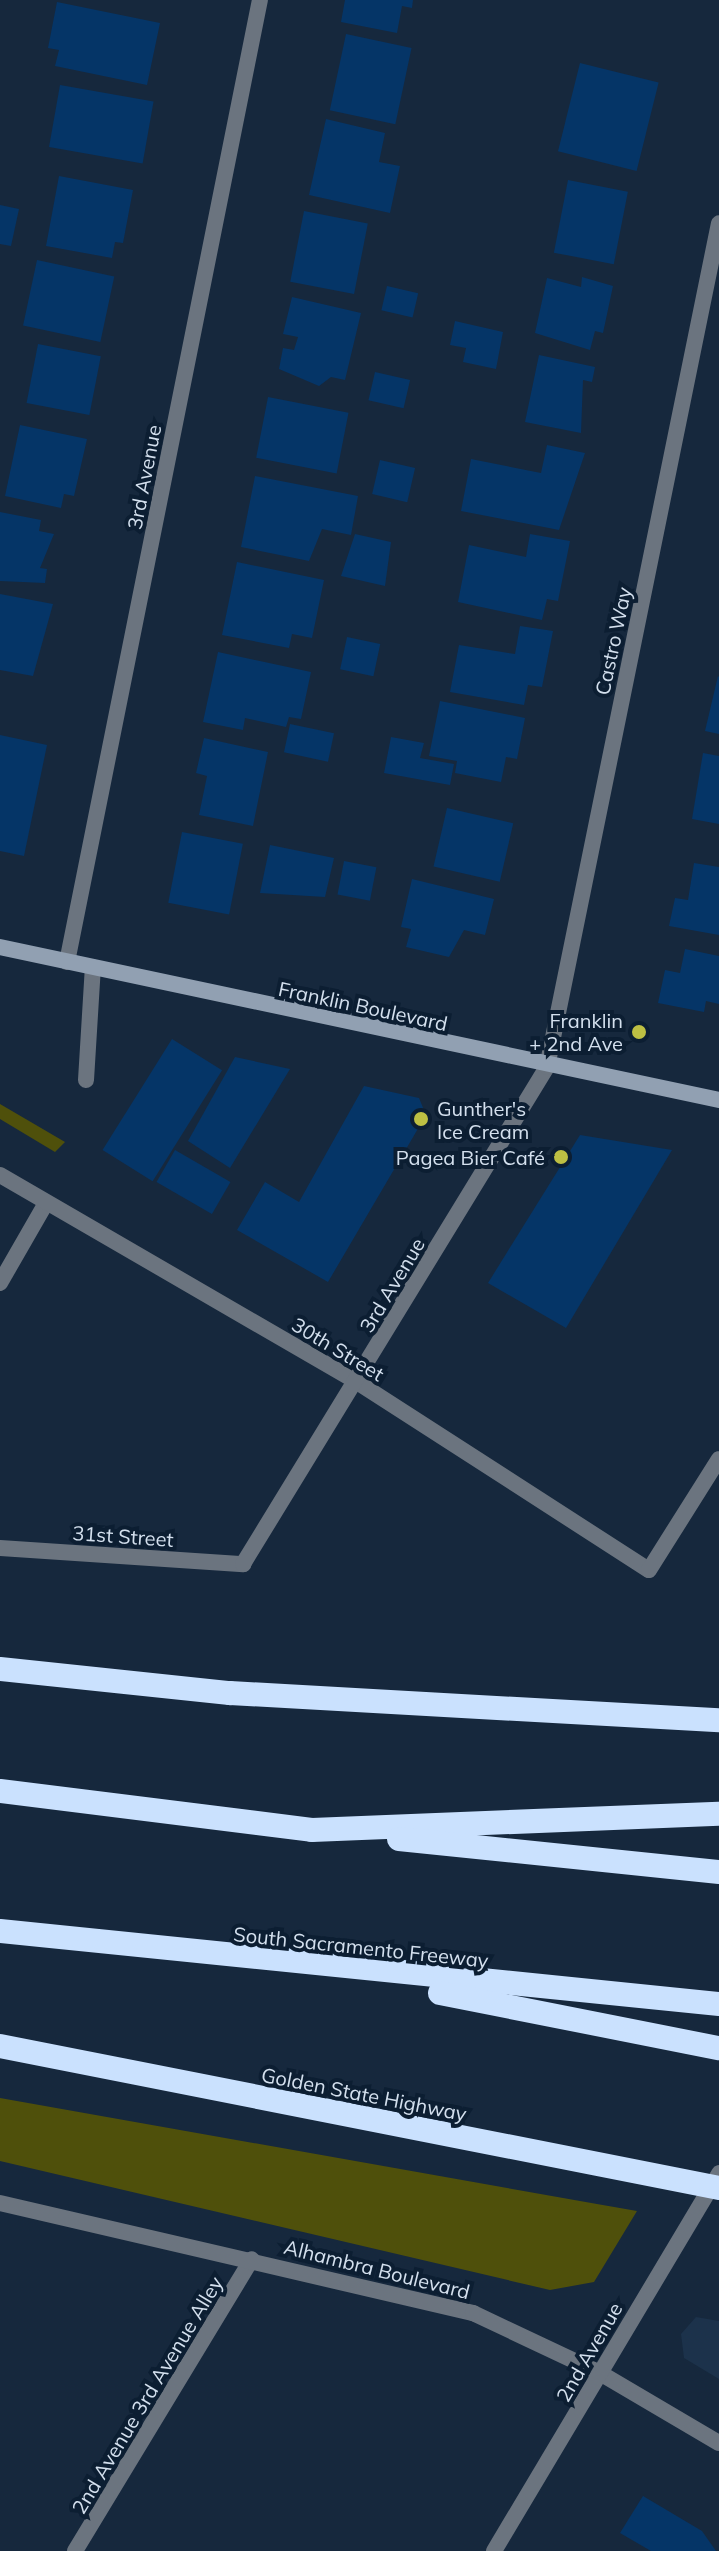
<!DOCTYPE html>
<meta charset="utf-8">
<style>
body{margin:0}
#map{position:relative;width:719px;height:2551px;overflow:hidden;background:#16283d;font-family:Mulish,sans-serif}
div>[style]{position:absolute}
.built>*{inset:0;background:#1c324b}
.green>*{inset:0;background:#4f500b}
.building>*{inset:0;background:#053567;transform-origin:0 0}
.service>*{height:16px;margin:-8px;padding:0 8px;transform-origin:8px;border-radius:8px;background:#6b747f}
.minor>*{height:16px;margin:-8px;padding:0 8px;transform-origin:8px;border-radius:8px;background:#6b747f}
.tertiary>*{height:16px;margin:-8px;padding:0 8px;transform-origin:8px;border-radius:8px;background:#6b747f}
.secondary>*{height:16px;margin:-8px;padding:0 8px;transform-origin:8px;border-radius:8px;background:#91a0b2}
.motorway>*{height:24px;margin:-12px;padding:0 12px;transform-origin:12px;border-radius:12px;background:#cae1fe}
.dots>*{width:22px;height:22px;translate:-50% -50%;box-sizing:border-box;border:4px solid #0c1e32;border-radius:50%}
span{translate:-50% -50%;white-space:nowrap;text-align:center;line-height:1.15;-webkit-text-stroke:8px #0c1e32;paint-order:stroke}
.street-label{font-size:20px;color:#d4e0ee}
.poi-label{font-size:20px;color:#d4e0ee}
.right{translate:-100% -50%;text-align:right}
.left{translate:0 -50%;text-align:left}
</style>
<div id="map">
<div class="built">
<i style="clip-path:polygon(696px 2317px,719px 2321px,719px 2379px,684px 2358px,681px 2334px)"></i>
</div>
<div class="green">
<i style="clip-path:polygon(0 1104px,65px 1142px,55px 1152px,0 1119px)"></i>
<i style="clip-path:polygon(0 2098px,597px 2204px,637px 2211px,594px 2282px,550px 2290px,0 2161px)"></i>
</div>
<div class="building">
<i style="clip-path:polygon(345px 0,413px 0,412px 8px,402px 6px,397px 33px,341px 22px)"></i>
<i style="clip-path:polygon(57px 2px,160px 23px,147px 85px,55px 66px,59px 50px,48px 48px)"></i>
<i style="left:346px;top:34px;width:67px;height:78px;rotate:12deg"></i>
<i style="left:580px;top:63px;width:81px;height:91px;rotate:14deg"></i>
<i style="left:60px;top:85px;width:95px;height:63px;rotate:10deg"></i>
<i style="clip-path:polygon(326px 119px,385px 133px,379px 162px,400px 166px,390px 213px,309px 195px)"></i>
<i style="clip-path:polygon(59px 176px,133px 190px,123px 243px,115px 242px,112px 258px,46px 246px)"></i>
<i style="left:568px;top:180px;width:61px;height:74px;rotate:11deg"></i>
<i style="clip-path:polygon(0 205px,19px 209px,11px 246px,0 244px)"></i>
<i style="left:304px;top:211px;width:65px;height:72px;rotate:11deg"></i>
<i style="left:37px;top:260px;width:79px;height:67px;rotate:12deg"></i>
<i style="clip-path:polygon(582px 277px,613px 286px,603px 333px,595px 331px,590px 350px,535px 333px,547px 278px,581px 287px)"></i>
<i style="left:387px;top:286px;width:32px;height:25px;rotate:13deg"></i>
<i style="clip-path:polygon(292px 297px,361px 313px,345px 380px,331px 377px,319px 386px,279px 369px,283px 348px,294px 350px,298px 337px,283px 334px)"></i>
<i style="clip-path:polygon(455px 321px,503px 332px,496px 369px,463px 362px,466px 348px,450px 345px)"></i>
<i style="left:38px;top:344px;width:64px;height:60px;rotate:11deg"></i>
<i style="clip-path:polygon(539px 355px,595px 367px,592px 382px,583px 380px,581px 433px,525px 422px)"></i>
<i style="left:375px;top:372px;width:36px;height:29px;rotate:13deg"></i>
<i style="left:268px;top:397px;width:82px;height:62px;rotate:11deg"></i>
<i style="clip-path:polygon(20px 425px,87px 439px,74px 496px,64px 494px,61px 508px,5px 496px)"></i>
<i style="clip-path:polygon(547px 445px,585px 453px,559px 530px,461px 511px,471px 459px,541px 473px)"></i>
<i style="left:380px;top:460px;width:36px;height:35px;rotate:13deg"></i>
<i style="clip-path:polygon(255px 476px,358px 496px,351px 535px,322px 529px,309px 561px,241px 547px)"></i>
<i style="clip-path:polygon(0 512px,41px 520px,39px 531px,54px 534px,40px 568px,47px 569px,45px 583px,0 581px)"></i>
<i style="clip-path:polygon(355px 534px,391px 542px,385px 586px,341px 576px)"></i>
<i style="clip-path:polygon(530px 534px,570px 541px,558px 601px,547px 599px,542px 620px,458px 602px,469px 545px,526px 557px)"></i>
<i style="clip-path:polygon(237px 562px,324px 580px,312px 638px,292px 634px,289px 648px,222px 635px)"></i>
<i style="clip-path:polygon(0 594px,53px 604px,33px 676px,0 670px)"></i>
<i style="clip-path:polygon(520px 626px,553px 631px,542px 687px,528px 685px,524px 705px,450px 692px,459px 645px,515px 654px)"></i>
<i style="left:347px;top:637px;width:34px;height:33px;rotate:12deg"></i>
<i style="clip-path:polygon(218px 652px,311px 672px,301px 719px,289px 717px,286px 727px,245px 718px,243px 730px,203px 722px)"></i>
<i style="clip-path:polygon(718px 676px,719px 677px,719px 734px,705px 731px)"></i>
<i style="clip-path:polygon(440px 701px,525px 718px,517px 759px,506px 757px,501px 782px,455px 773px,457px 761px,429px 756px)"></i>
<i style="left:290px;top:724px;width:45px;height:29px;rotate:12deg"></i>
<i style="clip-path:polygon(0 735px,47px 745px,24px 856px,0 851px)"></i>
<i style="clip-path:polygon(391px 737px,424px 743px,420px 758px,454px 764px,450px 785px,384px 773px)"></i>
<i style="clip-path:polygon(204px 738px,268px 752px,253px 826px,199px 815px,207px 776px,196px 773px)"></i>
<i style="clip-path:polygon(703px 753px,719px 756px,719px 824px,692px 819px)"></i>
<i style="left:447px;top:808px;width:68px;height:60px;rotate:13deg"></i>
<i style="left:182px;top:832px;width:62px;height:72px;rotate:11deg"></i>
<i style="clip-path:polygon(270px 845px,334px 858px,325px 897px,260px 893px)"></i>
<i style="left:344px;top:861px;width:33px;height:34px;rotate:11deg"></i>
<i style="clip-path:polygon(694px 863px,719px 867px,719px 935px,669px 926px,675px 898px,688px 900px)"></i>
<i style="clip-path:polygon(412px 879px,494px 899px,485px 935px,464px 930px,449px 957px,406px 947px,411px 929px,401px 927px)"></i>
<i style="clip-path:polygon(685px 949px,719px 956px,719px 1004px,706px 1001px,704px 1012px,658px 1003px,665px 970px,680px 973px)"></i>
<i style="left:172px;top:1039px;width:59px;height:131px;rotate:32deg"></i>
<i style="clip-path:polygon(235px 1057px,290px 1069px,230px 1168px,188px 1141px)"></i>
<i style="clip-path:polygon(364px 1086px,419px 1098px,426px 1115px,328px 1282px,237px 1230px,265px 1182px,299px 1202px)"></i>
<i style="clip-path:polygon(580px 1135px,672px 1150px,566px 1328px,488px 1283px)"></i>
<i style="left:175px;top:1150px;width:64px;height:37px;rotate:30deg"></i>
<i style="clip-path:polygon(643px 2496px,702px 2531px,716px 2551px,651px 2551px,620px 2533px)"></i>
</div>
<div class="service">
<i style="left:86px;top:1080px;width:113px;rotate:-86.5deg"></i>
<i style="left:0;top:1283px;width:92px;rotate:-60.1deg"></i>
<i style="left:75px;top:2551px;width:341px;rotate:-58.8deg"></i>
</div>
<div class="minor">
<i style="left:67px;top:962px;width:981px;rotate:-78.66deg"></i>
<i style="left:0;top:1175px;width:413px;rotate:30.1deg"></i>
<i style="left:357px;top:1382px;width:347px;rotate:32.8deg"></i>
<i style="left:649px;top:1570px;width:131px;rotate:-57.8deg"></i>
<i style="left:0;top:1548px;width:244px;rotate:3.8deg"></i>
<i style="left:243px;top:1564px;width:583px;rotate:-58.55deg"></i>
<i style="left:547px;top:1067px;width:861px;rotate:-78.48deg"></i>
<i style="left:0;top:2203px;width:486px;rotate:13.1deg"></i>
<i style="left:473px;top:2313px;width:140px;rotate:25.3deg"></i>
</div>
<div class="tertiary">
<i style="left:600px;top:2373px;width:138px;rotate:30.5deg"></i>
<i style="left:494px;top:2551px;width:440px;rotate:-59.2deg"></i>
</div>
<div class="secondary">
<i style="left:0;top:947px;width:735px;rotate:12.01deg"></i>
</div>
<div class="motorway">
<i style="left:0;top:1669px;width:231px;rotate:6deg"></i>
<i style="left:230px;top:1693px;width:490px;rotate:3.2deg"></i>
<i style="left:0;top:1791px;width:314px;rotate:7.1deg"></i>
<i style="left:312px;top:1830px;width:407px;rotate:-2.3deg"></i>
<i style="left:399px;top:1839px;width:322px;rotate:5.9deg"></i>
<i style="left:0;top:1931px;width:723px;rotate:5.8deg"></i>
<i style="left:440px;top:1993px;width:284px;rotate:11.2deg"></i>
<i style="left:0;top:2046px;width:733px;rotate:11.17deg"></i>
</div>
<div class="dots">
<i style="left:639px;top:1032px;background:#bdbf43"></i>
<i style="left:421px;top:1119px;background:#bdbf43"></i>
<i style="left:561px;top:1157px;background:#bdbf43"></i>
</div>
<div class="street-label">
<span style="left:144px;top:477px;rotate:-79deg">3rd Avenue</span>
<span style="left:613px;top:641px;rotate:-78deg">Castro Way</span>
<span style="left:363px;top:1006px;rotate:12deg">Franklin Boulevard</span>
<span style="left:392px;top:1285px;rotate:-59deg">3rd Avenue</span>
<span style="left:338px;top:1349px;rotate:31deg">30th Street</span>
<span style="left:123px;top:1536px;rotate:4deg">31st Street</span>
<span style="left:361px;top:1947px;rotate:6deg">South Sacramento Freeway</span>
<span style="left:364px;top:2094px;rotate:11deg">Golden State Highway</span>
<span style="left:377px;top:2269px;rotate:14deg">Alhambra Boulevard</span>
<span style="left:589px;top:2352px;rotate:-60deg">2nd Avenue</span>
<span style="left:147px;top:2395px;rotate:-59deg">2nd Avenue 3rd Avenue Alley</span>
</div>
<div class="poi-label">
<span class="right" style="left:623px;top:1032px">Franklin<br>+ 2nd Ave</span>
<span class="left" style="left:437px;top:1120px">Gunther's<br>Ice Cream</span>
<span class="right" style="left:545px;top:1157px">Pagea Bier Café</span>
</div>
</div>
